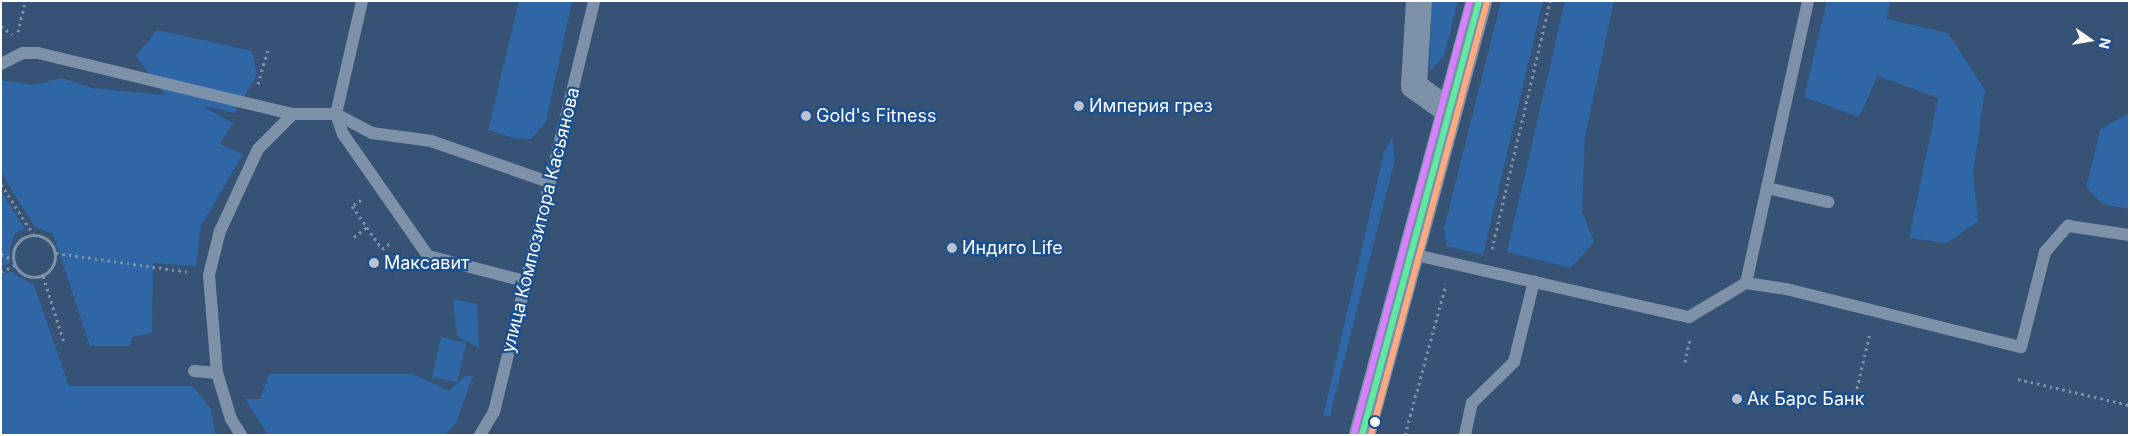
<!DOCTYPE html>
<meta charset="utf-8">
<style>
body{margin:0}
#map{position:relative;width:2130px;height:436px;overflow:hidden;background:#365274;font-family:Inter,sans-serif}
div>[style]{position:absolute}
.green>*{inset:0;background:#2f66a5;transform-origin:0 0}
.path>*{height:3px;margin-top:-1.5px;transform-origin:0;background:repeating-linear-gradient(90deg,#7d92a8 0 2.5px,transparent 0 6.5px)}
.path>.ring{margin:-1.5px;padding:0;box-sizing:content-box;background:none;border:3px solid #7d92a8;border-radius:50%}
.service>*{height:12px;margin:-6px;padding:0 6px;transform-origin:6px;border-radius:6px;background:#7d92a8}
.minor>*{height:26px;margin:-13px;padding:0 13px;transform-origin:13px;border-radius:13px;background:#7d92a8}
.bus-1>*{height:6px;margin:-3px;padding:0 3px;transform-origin:3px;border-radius:3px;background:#60e9a3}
.bus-2>*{height:6px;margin:-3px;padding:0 3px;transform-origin:3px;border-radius:3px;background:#ffa980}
.bus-3>*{height:6px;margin:-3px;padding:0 3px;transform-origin:3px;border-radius:3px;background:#d880ff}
.dots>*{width:14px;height:14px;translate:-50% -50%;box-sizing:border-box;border:2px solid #1b4f8f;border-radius:50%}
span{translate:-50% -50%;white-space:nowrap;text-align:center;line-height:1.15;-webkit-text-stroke:4.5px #1b4f8f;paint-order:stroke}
.poi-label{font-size:18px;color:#fff}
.left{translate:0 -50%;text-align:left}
.street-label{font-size:18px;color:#fff}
.frame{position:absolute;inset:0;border:2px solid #fff;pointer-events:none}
.north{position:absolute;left:2065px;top:15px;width:50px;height:50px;-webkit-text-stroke:4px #1b4f8f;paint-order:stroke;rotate:103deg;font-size:14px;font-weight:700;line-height:20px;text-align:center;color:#fff}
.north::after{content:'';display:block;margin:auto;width:18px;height:22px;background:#fff;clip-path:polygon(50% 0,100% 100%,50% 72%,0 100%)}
</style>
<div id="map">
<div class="green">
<i style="clip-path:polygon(519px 1px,572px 1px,546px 122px,531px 139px,513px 138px,488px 130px)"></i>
<i style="clip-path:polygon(1432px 1px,1458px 1px,1444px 56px,1429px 72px)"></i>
<i style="clip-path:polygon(1501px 1px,1543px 1px,1483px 255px,1447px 246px,1444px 229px)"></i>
<i style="clip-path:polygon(1565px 1px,1614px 1px,1585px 137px,1582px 211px,1594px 242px,1571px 268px,1507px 252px)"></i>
<i style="clip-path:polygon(1827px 1px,1890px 1px,1887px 19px,1948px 33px,1985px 90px,1973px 173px,1978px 221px,1947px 243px,1909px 238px,1938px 98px,1878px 76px,1859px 117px,1804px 97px)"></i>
<i style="clip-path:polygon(157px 30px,252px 51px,257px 74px,235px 113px,200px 105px,233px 123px,220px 144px,243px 154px,201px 226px,196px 266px,153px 263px,152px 333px,132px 337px,130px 346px,90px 346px,53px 234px,34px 226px,1px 172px,1px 80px,33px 85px,62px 78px,92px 88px,165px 95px,136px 56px)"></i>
<i style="clip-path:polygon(2128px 113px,2129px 114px,2129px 209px,2103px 204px,2086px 187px,2100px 130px)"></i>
<i style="clip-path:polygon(1392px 138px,1395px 159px,1330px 416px,1323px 416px,1384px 152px)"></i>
<i style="clip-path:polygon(1px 191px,25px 229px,15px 233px,10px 248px,10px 263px,1px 267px)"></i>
<i style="clip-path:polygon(10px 271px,34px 285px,69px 386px,192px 386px,210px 407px,216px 435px,1px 435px,1px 275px)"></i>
<i style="clip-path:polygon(453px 299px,477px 304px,479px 348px,457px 336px)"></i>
<i style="left:441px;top:337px;width:26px;height:41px;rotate:13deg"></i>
<i style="clip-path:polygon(269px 374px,413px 374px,449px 391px,466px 375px,473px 376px,456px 423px,444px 435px,268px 435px,245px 399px,260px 399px)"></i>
</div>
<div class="path">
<i style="left:1px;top:26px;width:14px;rotate:36deg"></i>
<i style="left:18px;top:32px;width:32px;rotate:-77deg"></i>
<i style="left:258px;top:84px;width:36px;rotate:-74deg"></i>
<i style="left:1px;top:184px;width:59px;rotate:57.4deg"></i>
<i style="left:361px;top:200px;width:11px;rotate:146deg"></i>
<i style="left:352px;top:206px;width:52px;rotate:55.1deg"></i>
<i style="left:382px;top:249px;width:11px;rotate:-34deg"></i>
<i class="ring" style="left:13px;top:235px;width:39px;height:39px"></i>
<i style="left:354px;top:237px;width:16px;rotate:-38deg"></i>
<i style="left:1492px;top:249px;width:255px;rotate:-76.8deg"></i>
<i style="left:56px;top:253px;width:134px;rotate:8.1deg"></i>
<i style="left:1px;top:254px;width:13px;rotate:27deg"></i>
<i style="left:1px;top:272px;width:16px;rotate:-27deg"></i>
<i style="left:43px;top:276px;width:69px;rotate:72.3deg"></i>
<i style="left:1685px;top:362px;width:25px;rotate:-78deg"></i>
<i style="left:2018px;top:379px;width:114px;rotate:13.2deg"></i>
<i style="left:1854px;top:401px;width:70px;rotate:-76.8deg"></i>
<i style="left:1405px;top:435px;width:156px;rotate:-74.8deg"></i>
</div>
<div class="service">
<i style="left:1px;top:64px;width:25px;rotate:-27deg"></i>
<i style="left:23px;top:53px;width:15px"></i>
<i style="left:38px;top:53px;width:262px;rotate:13.5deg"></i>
<i style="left:293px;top:114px;width:43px"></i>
<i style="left:336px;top:114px;width:116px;rotate:-77deg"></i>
<i style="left:336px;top:114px;width:21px;rotate:71deg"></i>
<i style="left:343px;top:134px;width:149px;rotate:55.1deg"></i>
<i style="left:428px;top:256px;width:100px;rotate:14.5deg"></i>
<i style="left:336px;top:114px;width:41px;rotate:27.8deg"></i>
<i style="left:372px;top:133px;width:60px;rotate:7.7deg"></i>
<i style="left:431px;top:141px;width:125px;rotate:19.2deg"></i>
<i style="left:1767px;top:188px;width:63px;rotate:12.9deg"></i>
<i style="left:1411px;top:254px;width:285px;rotate:12.8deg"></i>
<i style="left:1689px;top:317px;width:66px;rotate:-30.8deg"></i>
<i style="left:1746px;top:283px;width:40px;rotate:8.5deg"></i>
<i style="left:1786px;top:289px;width:242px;rotate:13.9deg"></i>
<i style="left:2021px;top:347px;width:98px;rotate:-75.8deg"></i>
<i style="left:2045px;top:252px;width:35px;rotate:-49deg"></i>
<i style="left:2068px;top:226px;width:62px;rotate:8.4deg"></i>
<i style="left:1746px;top:283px;width:289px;rotate:-77.6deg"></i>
<i style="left:194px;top:371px;width:23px;rotate:5deg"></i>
<i style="left:241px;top:435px;width:19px;rotate:-122deg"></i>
<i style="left:231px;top:419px;width:48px;rotate:-106.9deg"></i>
<i style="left:217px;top:373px;width:98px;rotate:-94.7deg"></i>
<i style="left:209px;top:275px;width:45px;rotate:-76deg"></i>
<i style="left:220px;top:231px;width:90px;rotate:-65.1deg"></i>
<i style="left:258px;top:149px;width:49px;rotate:-45deg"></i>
<i style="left:480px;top:435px;width:27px;rotate:-59deg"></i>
<i style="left:494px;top:412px;width:423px;rotate:-76.3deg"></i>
<i style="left:1465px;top:435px;width:33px;rotate:-78deg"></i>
<i style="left:1472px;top:403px;width:59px;rotate:-44.3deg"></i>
<i style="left:1514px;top:362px;width:83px;rotate:-76.1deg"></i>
</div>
<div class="minor">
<i style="left:1419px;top:1px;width:85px;rotate:93.4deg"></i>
<i style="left:1414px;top:86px;width:43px;rotate:35.5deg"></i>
<i style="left:1362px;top:435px;width:449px;rotate:-74.9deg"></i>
</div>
<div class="bus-1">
<i style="left:1362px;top:435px;width:449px;rotate:-74.9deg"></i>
</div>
<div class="bus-2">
<i style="left:1371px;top:435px;width:447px;rotate:-75deg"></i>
</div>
<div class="bus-3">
<i style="left:1354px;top:433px;width:447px;rotate:-75deg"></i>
</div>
<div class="dots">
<i style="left:1079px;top:106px;background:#b9c2ce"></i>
<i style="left:806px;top:116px;background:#b9c2ce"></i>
<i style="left:952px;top:248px;background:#b9c2ce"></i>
<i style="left:374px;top:263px;background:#b9c2ce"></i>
<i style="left:1737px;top:399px;background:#b9c2ce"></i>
<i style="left:1375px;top:422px;background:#fff"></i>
</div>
<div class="poi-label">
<span class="left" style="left:1089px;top:106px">Империя грез</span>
<span class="left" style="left:816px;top:116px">Gold's Fitness</span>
<span class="left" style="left:962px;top:248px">Индиго Life</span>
<span class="left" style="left:384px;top:263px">Максавит</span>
<span class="left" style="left:1747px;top:399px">Ак Барс Банк</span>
</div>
<div class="street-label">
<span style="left:541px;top:220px;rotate:-76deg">улица Композитора Касьянова</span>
</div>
<div class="frame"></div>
<div class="north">N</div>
</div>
